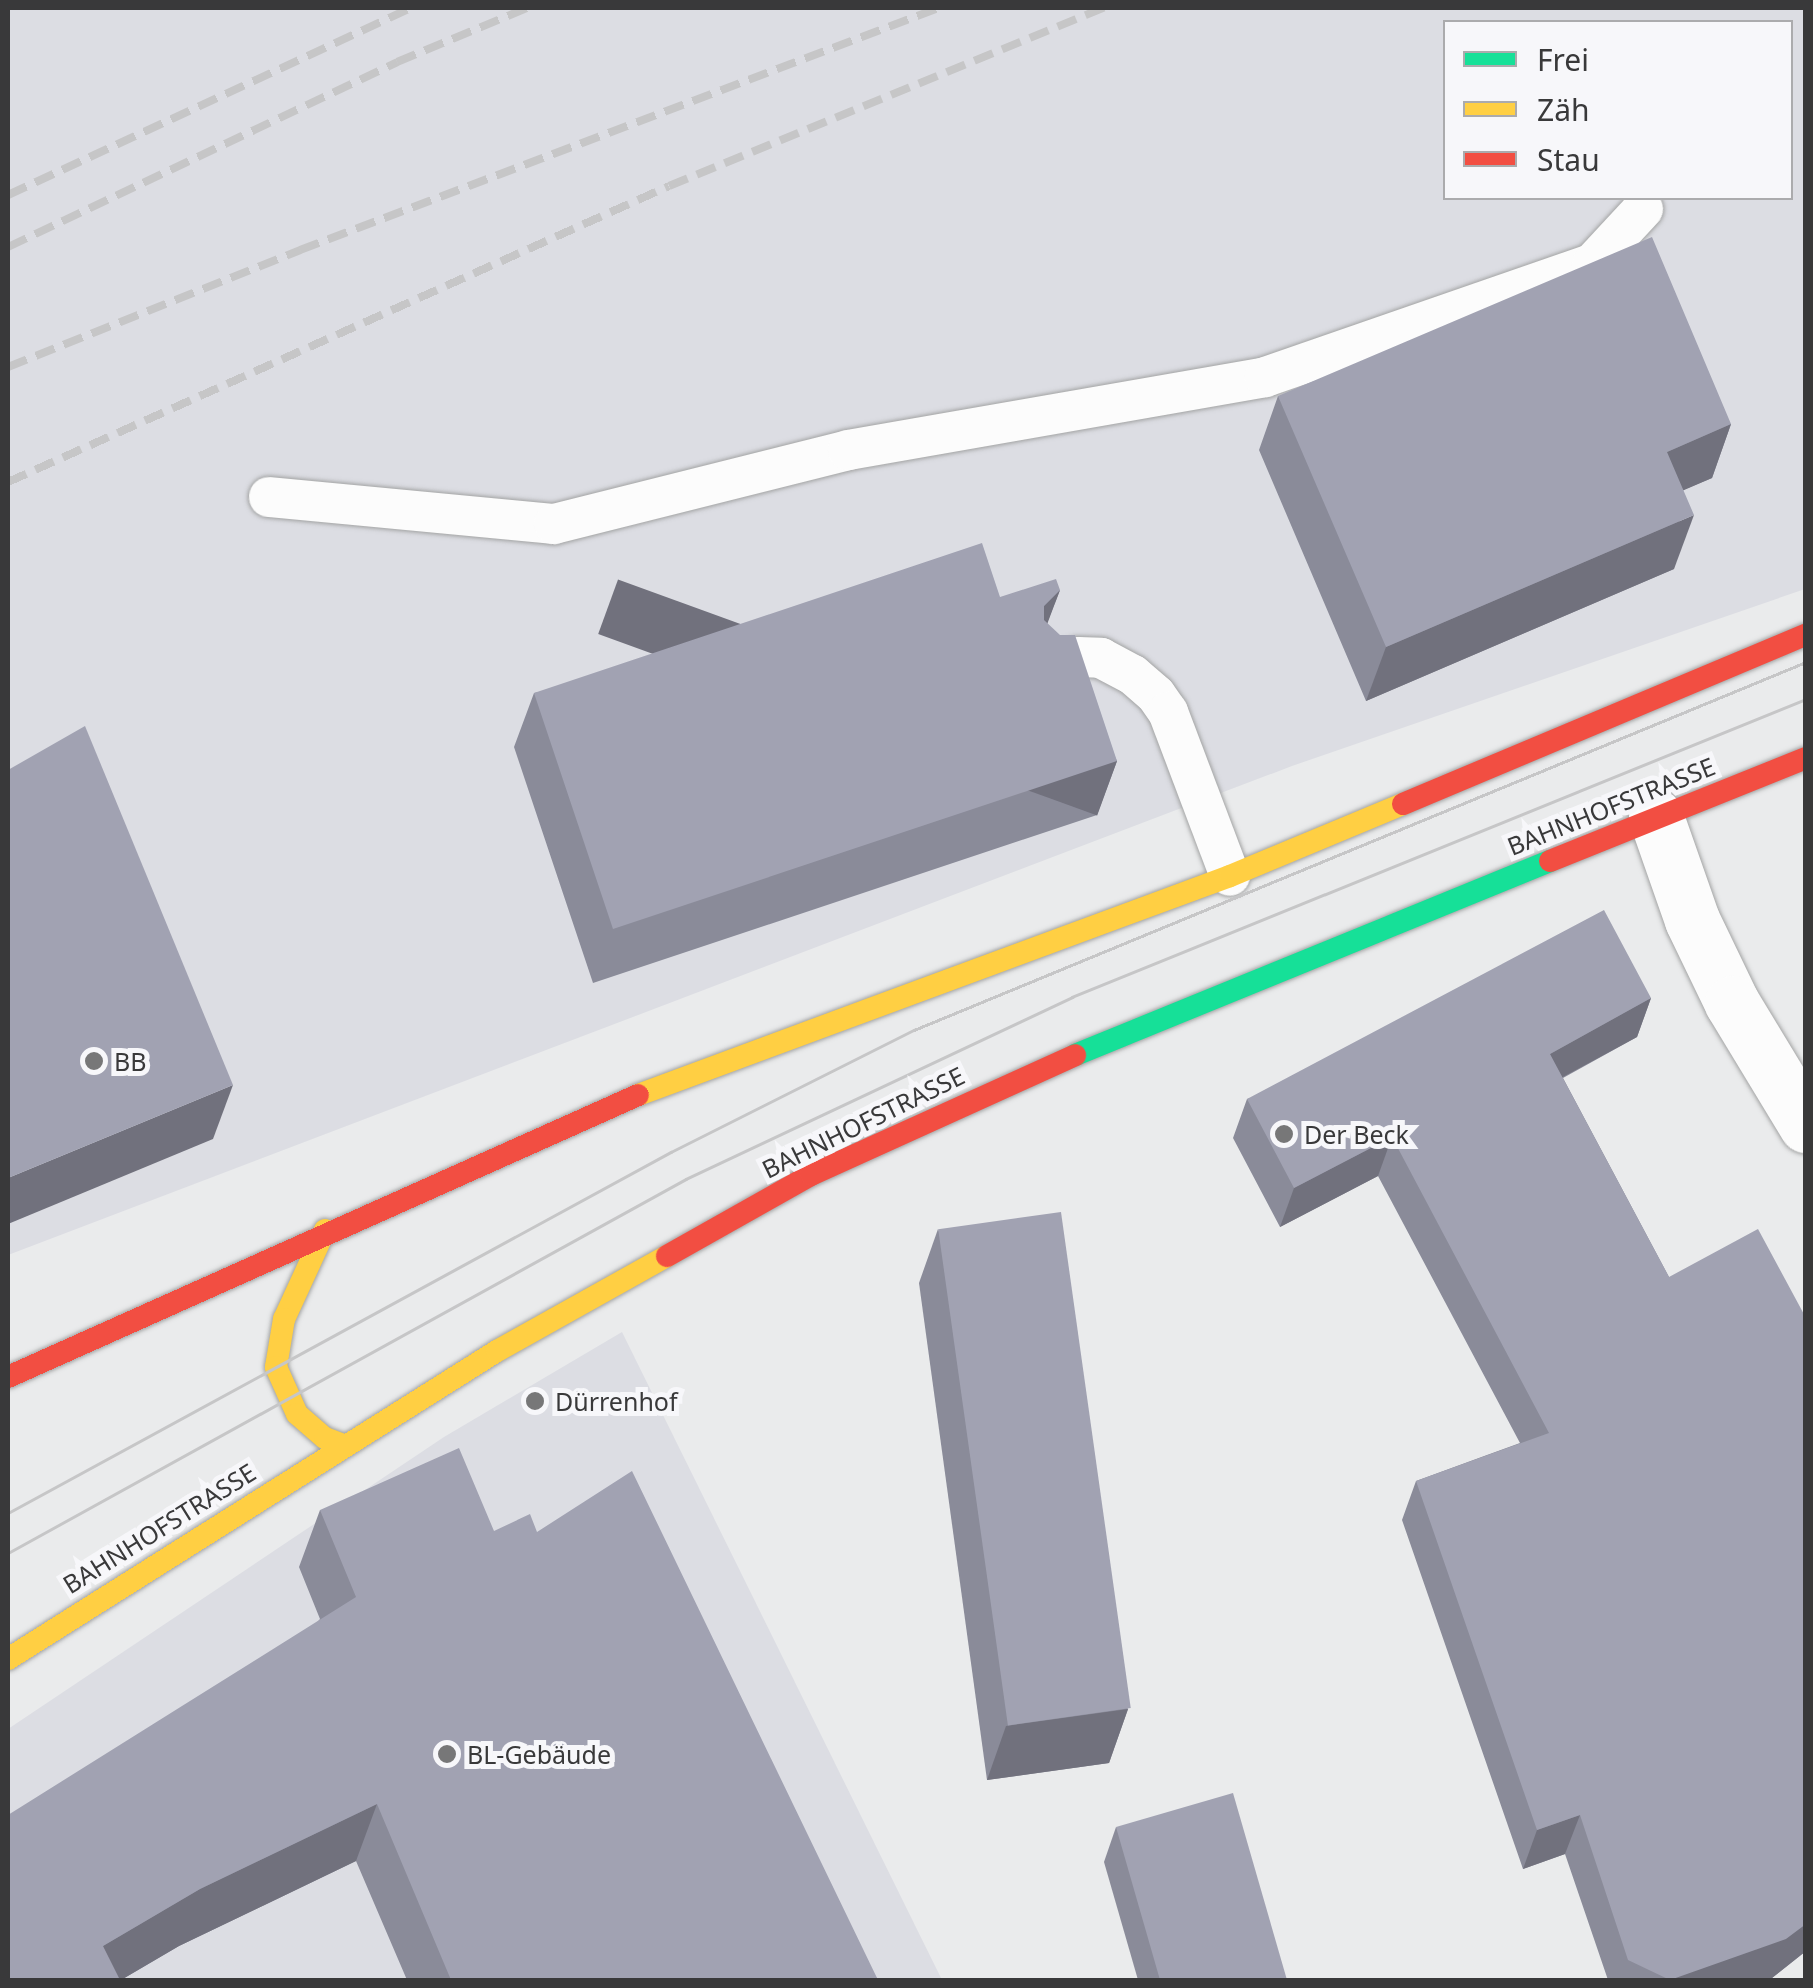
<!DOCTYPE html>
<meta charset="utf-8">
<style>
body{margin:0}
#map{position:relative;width:1813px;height:1988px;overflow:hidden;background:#eaebec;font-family:"Noto Sans",sans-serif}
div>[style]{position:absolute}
.built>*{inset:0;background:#dcdde3}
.roads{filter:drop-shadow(0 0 2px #a3a4a4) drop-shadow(0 0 2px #a3a4a4)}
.lane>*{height:40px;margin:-20px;padding:0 20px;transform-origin:20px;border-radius:20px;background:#fcfcfc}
.street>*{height:55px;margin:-27.5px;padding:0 27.5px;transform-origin:27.5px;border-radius:27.5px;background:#fcfcfc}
.fast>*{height:22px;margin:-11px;padding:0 11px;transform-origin:11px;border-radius:11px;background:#16e098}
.slow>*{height:22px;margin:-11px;padding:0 11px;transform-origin:11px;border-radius:11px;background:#ffcf43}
.jam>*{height:22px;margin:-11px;padding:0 11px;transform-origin:11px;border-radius:11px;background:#f24e42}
.tram>*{height:2.5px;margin:-1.25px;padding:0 1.25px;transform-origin:1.25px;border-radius:1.25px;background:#c6c6c7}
.rail>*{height:8px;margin-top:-4px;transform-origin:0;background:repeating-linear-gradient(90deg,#c6c6c7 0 20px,transparent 0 30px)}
.wall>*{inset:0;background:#8a8b99}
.shaded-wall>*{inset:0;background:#71717d;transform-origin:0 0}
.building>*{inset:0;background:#a1a2b2;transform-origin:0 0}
.dots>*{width:28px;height:28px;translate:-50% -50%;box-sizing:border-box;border:5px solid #f7f7fa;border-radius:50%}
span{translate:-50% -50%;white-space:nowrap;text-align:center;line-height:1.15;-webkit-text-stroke:10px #f7f7fa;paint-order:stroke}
.street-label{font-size:25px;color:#39393a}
.poi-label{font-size:25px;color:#39393a}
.left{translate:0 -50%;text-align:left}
.frame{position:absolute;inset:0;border:10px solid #39393a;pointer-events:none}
.legend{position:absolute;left:1443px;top:20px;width:350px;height:180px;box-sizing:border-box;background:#f7f7fa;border:2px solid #ababad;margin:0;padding:12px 18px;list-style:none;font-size:30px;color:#39393a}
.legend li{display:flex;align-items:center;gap:20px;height:50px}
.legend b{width:50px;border:2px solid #ababad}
</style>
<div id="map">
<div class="built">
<i style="clip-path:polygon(evenodd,8px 8px,1805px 8px,1805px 589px,1292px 766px,8px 1255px,8px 8px,1446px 22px,1790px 22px,1790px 198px,1446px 198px,1446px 22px)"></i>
<i style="clip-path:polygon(622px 1332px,942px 1980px,8px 1980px,8px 1729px,444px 1437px)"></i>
</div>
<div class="roads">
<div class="lane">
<i style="left:269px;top:497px;width:286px;rotate:5.4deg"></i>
<i style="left:554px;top:524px;width:303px;rotate:-14.1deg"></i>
<i style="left:848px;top:450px;width:423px;rotate:-9.9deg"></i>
<i style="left:1265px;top:377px;width:346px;rotate:-19.1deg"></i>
<i style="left:1592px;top:264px;width:75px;rotate:-47.2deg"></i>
<i style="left:1047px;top:666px;width:32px;rotate:-16deg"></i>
<i style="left:1078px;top:657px;width:23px;rotate:2deg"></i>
<i style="left:1101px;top:658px;width:36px;rotate:28deg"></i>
<i style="left:1133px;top:675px;width:30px;rotate:41deg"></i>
<i style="left:1156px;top:695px;width:21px;rotate:55deg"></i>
<i style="left:1168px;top:712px;width:175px;rotate:69.3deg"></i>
</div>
<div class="street">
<i style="left:1656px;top:817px;width:109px;rotate:70.7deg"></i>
<i style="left:1692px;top:920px;width:92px;rotate:64.3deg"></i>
<i style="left:1732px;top:1003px;width:143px;rotate:58.8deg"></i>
</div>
<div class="fast">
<i style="left:1075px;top:1055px;width:513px;rotate:-22.22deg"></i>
</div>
<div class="slow">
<i style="left:638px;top:1095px;width:631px;rotate:-20.3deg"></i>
<i style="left:1230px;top:876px;width:187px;rotate:-22.6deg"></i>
<i style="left:325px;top:1230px;width:98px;rotate:114.7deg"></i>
<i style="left:284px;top:1319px;width:49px;rotate:99.5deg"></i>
<i style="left:276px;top:1367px;width:51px;rotate:65.9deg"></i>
<i style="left:297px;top:1414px;width:37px;rotate:41deg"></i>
<i style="left:325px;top:1438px;width:19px;rotate:21deg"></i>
<i style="left:8px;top:1659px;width:578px;rotate:-32.21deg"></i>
<i style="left:497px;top:1351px;width:195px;rotate:-29.2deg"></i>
</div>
<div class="jam">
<i style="left:1403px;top:804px;width:437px;rotate:-22.8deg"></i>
<i style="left:1550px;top:861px;width:276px;rotate:-21.9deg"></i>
<i style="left:667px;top:1256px;width:165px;rotate:-29.4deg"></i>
<i style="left:811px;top:1175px;width:290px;rotate:-24.4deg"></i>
<i style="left:8px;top:1377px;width:690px;rotate:-24.11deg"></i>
</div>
</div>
<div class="tram">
<i style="left:8px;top:1513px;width:755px;rotate:-28.57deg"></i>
<i style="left:671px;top:1152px;width:272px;rotate:-26.7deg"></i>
<i style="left:914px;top:1030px;width:965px;rotate:-22.42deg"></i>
<i style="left:8px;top:1553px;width:774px;rotate:-28.88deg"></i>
<i style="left:686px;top:1179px;width:427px;rotate:-25.2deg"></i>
<i style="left:1072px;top:997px;width:792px;rotate:-22.1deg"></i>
</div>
<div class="rail">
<i style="left:8px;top:195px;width:443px;rotate:-24.9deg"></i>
<i style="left:8px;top:247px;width:431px;rotate:-25.4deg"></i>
<i style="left:397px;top:62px;width:141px;rotate:-22.6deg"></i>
<i style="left:8px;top:367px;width:315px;rotate:-21.8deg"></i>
<i style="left:300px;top:250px;width:682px;rotate:-20.77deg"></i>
<i style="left:8px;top:482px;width:724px;rotate:-24.12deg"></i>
<i style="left:669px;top:186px;width:470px;rotate:-22.3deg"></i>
</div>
<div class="wall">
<i style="clip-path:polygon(1278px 396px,1731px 424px,1712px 478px,1683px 490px,1674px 569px,1366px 701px,1259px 450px)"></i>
<i style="clip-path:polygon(1060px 590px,1047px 623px,1117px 761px,1097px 815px,593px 983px,514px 747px,534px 693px)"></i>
<i style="clip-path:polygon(1651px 998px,1637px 1037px,1563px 1078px,1669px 1277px,1806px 1318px,1806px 1951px,1772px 1978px,1764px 1980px,1608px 1980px,1565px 1854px,1523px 1869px,1402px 1520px,1416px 1481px,1520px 1443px,1378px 1176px,1280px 1227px,1233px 1138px,1247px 1099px)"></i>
<i style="clip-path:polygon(938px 1229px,1128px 1709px,1109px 1763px,987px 1780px,919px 1283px)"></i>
<i style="clip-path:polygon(320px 1510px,494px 1531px,537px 1532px,878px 1980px,407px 1980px,356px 1861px,179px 1946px,121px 1980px,8px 1980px,320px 1619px,299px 1567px)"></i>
<i style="clip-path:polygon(1116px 1827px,1287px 1980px,1138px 1980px,1104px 1862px)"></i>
</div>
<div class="shaded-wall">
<i style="clip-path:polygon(1731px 424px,1712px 478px,1647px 506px,1667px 452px)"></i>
<i style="clip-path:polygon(1694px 515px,1674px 569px,1366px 701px,1386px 647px)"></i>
<i style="clip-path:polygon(1060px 590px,1040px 643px,1044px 606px)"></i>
<i style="left:1117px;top:761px;width:58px;height:531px;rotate:110deg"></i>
<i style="clip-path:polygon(1651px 998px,1637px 1037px,1535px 1092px,1550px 1054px)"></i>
<i style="clip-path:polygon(233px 1085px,213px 1139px,8px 1224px,8px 1178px)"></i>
<i style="clip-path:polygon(1392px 1137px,1378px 1176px,1280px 1227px,1294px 1188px)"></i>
<i style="clip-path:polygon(1128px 1709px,1109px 1763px,987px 1780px,1006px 1726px)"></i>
<i style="clip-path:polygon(377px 1804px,356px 1861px,179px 1946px,121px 1980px,91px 1980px,103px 1946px,200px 1889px)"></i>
<i style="clip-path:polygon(1580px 1815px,1565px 1854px,1523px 1869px,1537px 1830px)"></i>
<i style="clip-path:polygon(1806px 1924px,1806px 1951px,1772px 1978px,1764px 1980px,1669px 1980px)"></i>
</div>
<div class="building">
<i style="clip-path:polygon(1652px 237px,1731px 424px,1667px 452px,1694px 515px,1386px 647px,1278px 396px)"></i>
<i style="clip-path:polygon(982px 543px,1000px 597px,1056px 579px,1060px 590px,1044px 606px,1044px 620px,1060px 635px,1075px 635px,1117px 761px,613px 929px,534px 693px)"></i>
<i style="clip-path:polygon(85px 726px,233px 1085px,8px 1178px,8px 770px)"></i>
<i style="clip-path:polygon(1604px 910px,1651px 998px,1550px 1054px,1669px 1277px,1758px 1229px,1806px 1318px,1806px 1924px,1786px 1939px,1670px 1980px,1628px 1960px,1580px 1815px,1537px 1830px,1416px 1481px,1549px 1433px,1392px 1137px,1294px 1188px,1247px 1099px)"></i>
<i style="left:1061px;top:1212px;width:501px;height:124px;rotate:82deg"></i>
<i style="clip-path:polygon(459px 1448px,494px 1531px,530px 1514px,537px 1532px,632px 1471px,878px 1980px,451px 1980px,377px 1804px,200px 1889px,103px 1946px,120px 1980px,8px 1980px,8px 1815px,356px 1597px,320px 1510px)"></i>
<i style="clip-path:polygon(1233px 1793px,1287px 1980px,1160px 1980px,1116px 1827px)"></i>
</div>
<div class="dots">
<i style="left:94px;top:1061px;background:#777778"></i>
<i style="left:1284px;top:1134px;background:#777778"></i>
<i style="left:535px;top:1401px;background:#777778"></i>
<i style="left:447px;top:1754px;background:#777778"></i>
</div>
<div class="street-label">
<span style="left:1611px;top:806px;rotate:-22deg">BAHNHOFSTRASSE</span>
<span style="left:863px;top:1122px;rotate:-26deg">BAHNHOFSTRASSE</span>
<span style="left:159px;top:1528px;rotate:-32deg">BAHNHOFSTRASSE</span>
</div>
<div class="poi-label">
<span class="left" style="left:114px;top:1061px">BB</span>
<span class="left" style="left:1304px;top:1134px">Der Beck</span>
<span class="left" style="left:555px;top:1401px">Dürrenhof</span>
<span class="left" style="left:467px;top:1754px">BL-Gebäude</span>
</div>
<div class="frame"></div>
<ul class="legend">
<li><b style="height:12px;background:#16e098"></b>Frei</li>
<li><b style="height:12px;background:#ffcf43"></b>Zäh</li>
<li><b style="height:12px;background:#f24e42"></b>Stau</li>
</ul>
</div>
